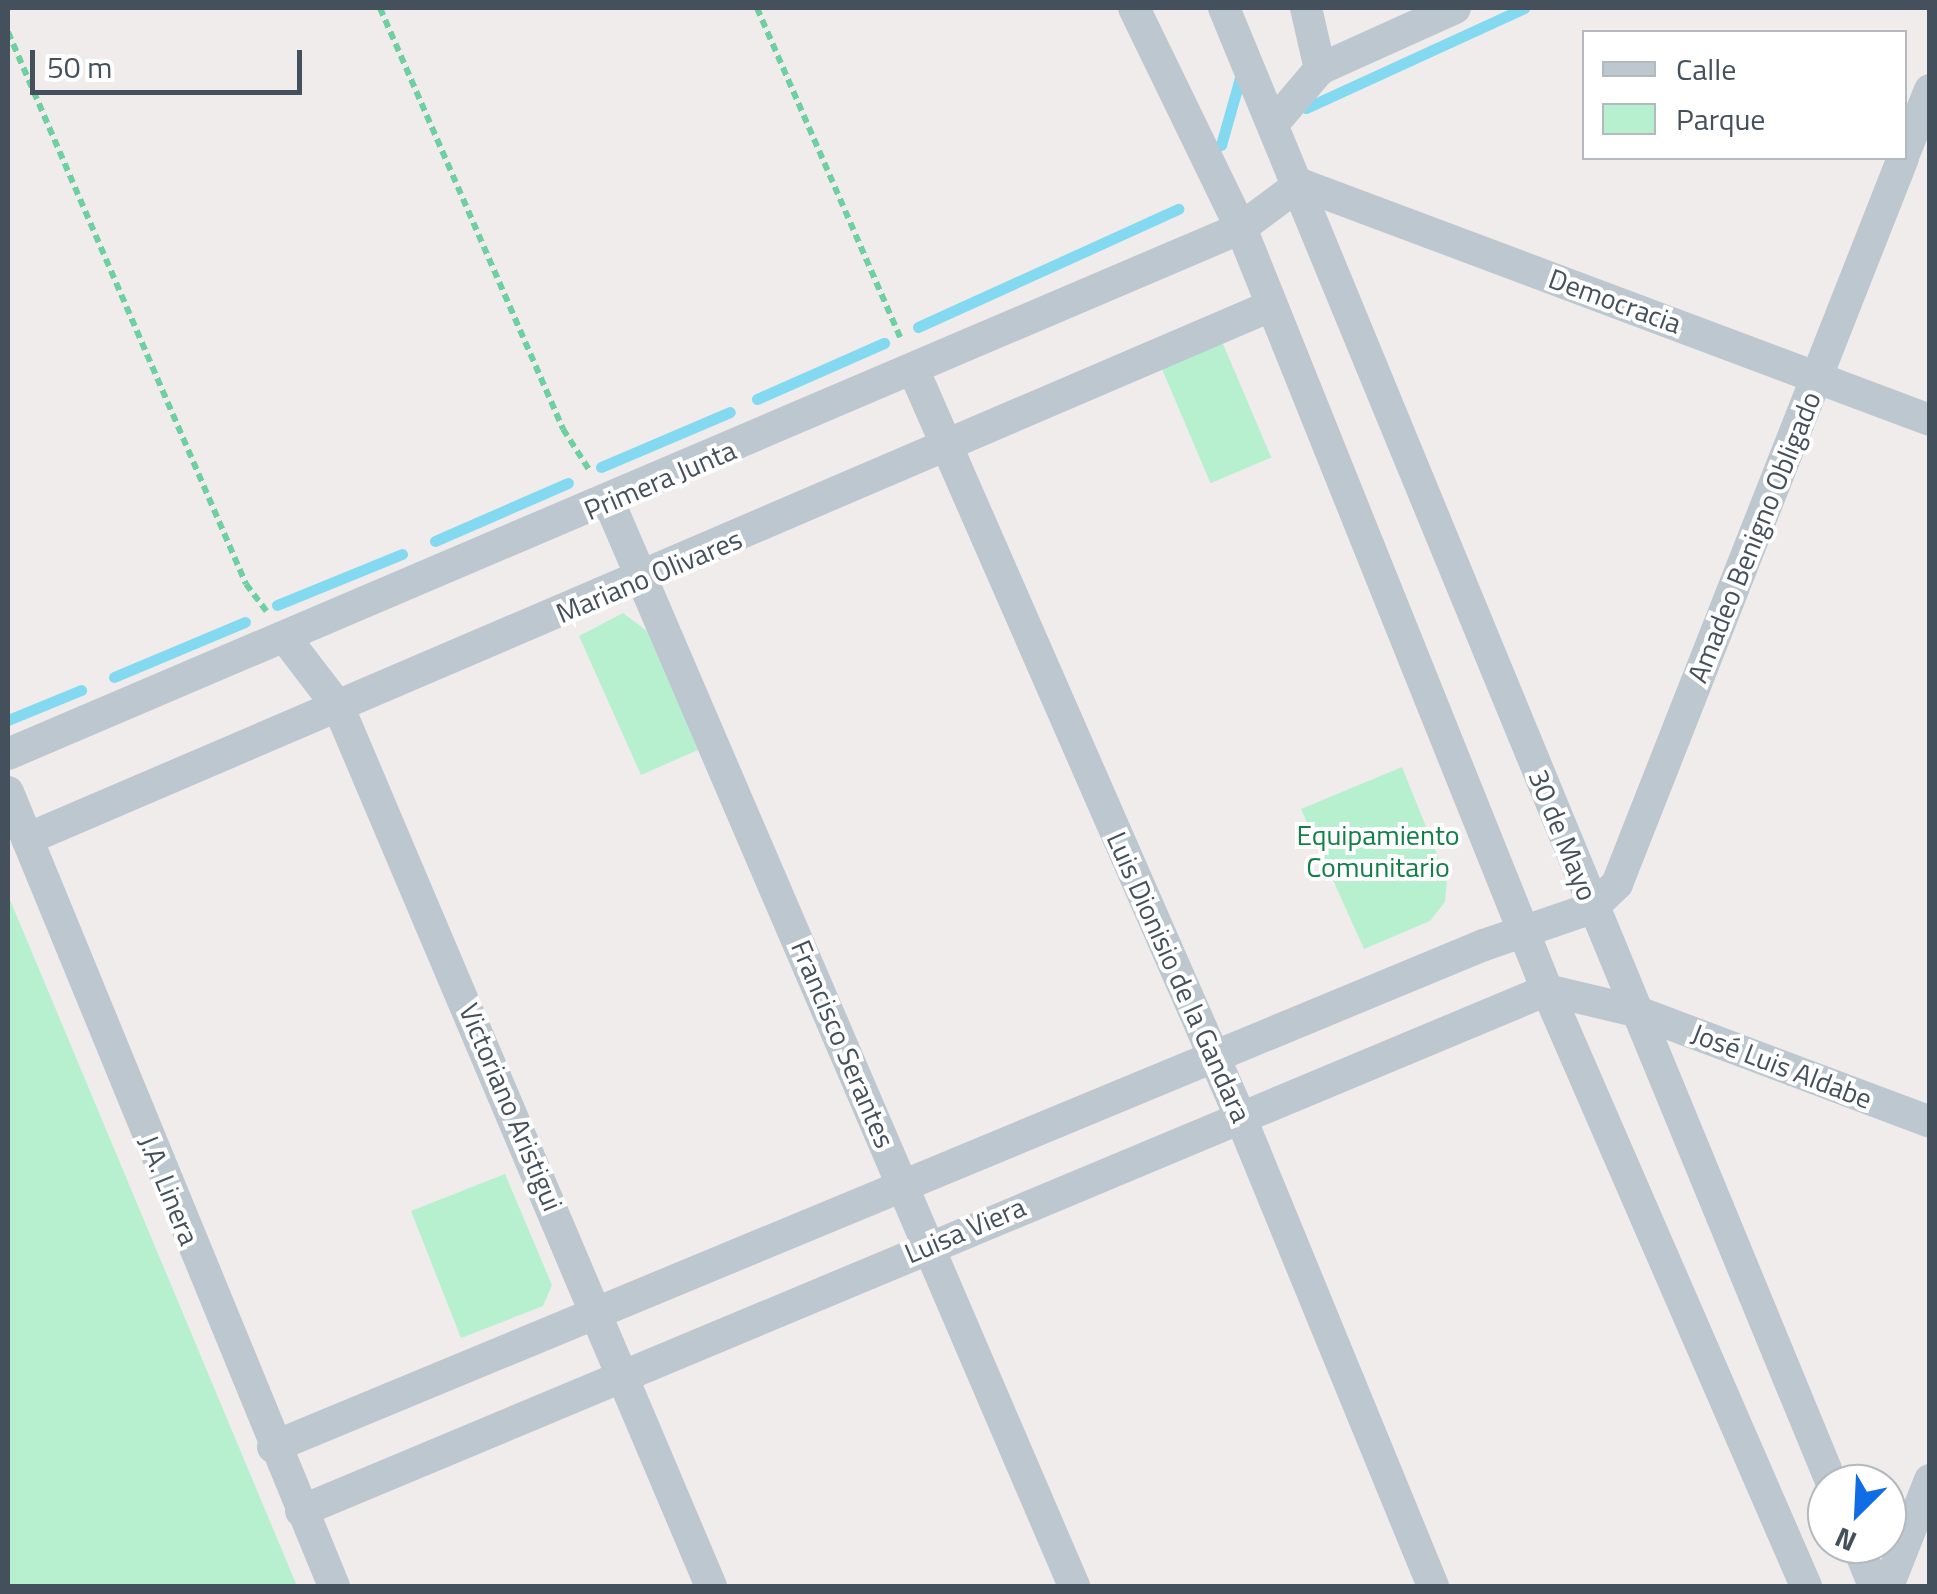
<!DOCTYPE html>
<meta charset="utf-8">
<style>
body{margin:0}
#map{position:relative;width:1937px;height:1594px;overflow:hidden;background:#f0ecec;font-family:"Titillium Web",sans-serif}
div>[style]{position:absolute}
.green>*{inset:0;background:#b7f0ce;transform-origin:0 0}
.stream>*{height:11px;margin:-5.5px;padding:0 5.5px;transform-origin:5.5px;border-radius:5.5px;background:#82d9f0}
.path>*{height:6px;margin-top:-3px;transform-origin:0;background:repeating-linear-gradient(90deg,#6ed0a0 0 8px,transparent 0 13px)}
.street>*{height:32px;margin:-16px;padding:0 16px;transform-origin:16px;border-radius:16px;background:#bcc7d0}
span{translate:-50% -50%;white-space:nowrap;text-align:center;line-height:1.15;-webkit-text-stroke:8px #fff;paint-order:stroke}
.street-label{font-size:28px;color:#44505b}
.park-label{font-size:28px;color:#127f49}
.frame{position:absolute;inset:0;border:10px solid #44505b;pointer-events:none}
.legend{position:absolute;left:1582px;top:30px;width:325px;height:130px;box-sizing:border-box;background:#fff;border:2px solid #b4b9bd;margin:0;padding:12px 18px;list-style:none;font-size:30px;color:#44505b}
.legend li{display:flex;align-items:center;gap:20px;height:50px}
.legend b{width:50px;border:2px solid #b4b9bd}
.north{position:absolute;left:1807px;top:1464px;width:100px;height:100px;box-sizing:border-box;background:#fff;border:2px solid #b4b9bd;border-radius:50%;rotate:204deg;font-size:28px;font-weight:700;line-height:40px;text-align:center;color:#44505b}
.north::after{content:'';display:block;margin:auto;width:35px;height:45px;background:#106de6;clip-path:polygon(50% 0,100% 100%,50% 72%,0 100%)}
.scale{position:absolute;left:30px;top:50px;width:272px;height:45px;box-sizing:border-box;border:5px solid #44505b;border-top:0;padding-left:12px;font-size:30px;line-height:35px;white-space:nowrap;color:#44505b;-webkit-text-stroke:8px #fff;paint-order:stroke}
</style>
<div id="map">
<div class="green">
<i style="left:1215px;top:325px;width:144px;height:66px;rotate:67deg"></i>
<i style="clip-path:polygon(623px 613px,647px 631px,698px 750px,641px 775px,579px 636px)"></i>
<i style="clip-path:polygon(1402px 767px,1447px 879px,1445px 902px,1430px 921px,1364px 949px,1301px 809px)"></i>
<i style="clip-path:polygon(8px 895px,297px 1586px,8px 1586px)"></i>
<i style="clip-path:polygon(505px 1174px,552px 1285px,543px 1306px,461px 1338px,411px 1211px)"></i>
</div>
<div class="stream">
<i style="left:1306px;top:108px;width:240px;rotate:-24.6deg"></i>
<i style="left:1221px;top:145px;width:70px;rotate:-74.2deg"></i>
<i style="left:918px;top:327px;width:286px;rotate:-24.4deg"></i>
<i style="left:757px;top:399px;width:139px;rotate:-23.8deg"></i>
<i style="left:601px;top:467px;width:140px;rotate:-23.1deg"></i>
<i style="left:435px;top:541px;width:145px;rotate:-23.6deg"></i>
<i style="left:277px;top:605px;width:135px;rotate:-22.2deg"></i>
<i style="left:114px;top:677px;width:142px;rotate:-22.8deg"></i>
<i style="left:8px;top:720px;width:79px;rotate:-22.3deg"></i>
</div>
<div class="path">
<i style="left:380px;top:8px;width:459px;rotate:66.5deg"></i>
<i style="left:563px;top:429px;width:50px;rotate:57.3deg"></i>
<i style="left:757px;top:8px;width:359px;rotate:66.5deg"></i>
<i style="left:8px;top:32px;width:601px;rotate:66.68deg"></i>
<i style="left:246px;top:584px;width:34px;rotate:53deg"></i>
</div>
<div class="street">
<i style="left:1134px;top:8px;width:245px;rotate:64.1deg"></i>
<i style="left:1241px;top:228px;width:821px;rotate:68.12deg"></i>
<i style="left:1547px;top:990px;width:650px;rotate:66.51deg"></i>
<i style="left:1224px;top:8px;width:1596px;rotate:67.61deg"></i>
<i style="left:1306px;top:8px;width:63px;rotate:77.1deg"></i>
<i style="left:1274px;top:123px;width:71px;rotate:-49.6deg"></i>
<i style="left:1320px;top:69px;width:148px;rotate:-24.3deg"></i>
<i style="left:1904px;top:154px;width:69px;rotate:-67.9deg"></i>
<i style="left:1300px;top:184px;width:673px;rotate:20.54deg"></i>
<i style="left:914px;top:371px;width:813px;rotate:66.37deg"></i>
<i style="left:1240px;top:1116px;width:508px;rotate:67.68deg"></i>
<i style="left:609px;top:502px;width:1180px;rotate:66.78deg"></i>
<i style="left:287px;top:640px;width:86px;rotate:52.6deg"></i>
<i style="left:339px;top:708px;width:954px;rotate:67.04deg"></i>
<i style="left:8px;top:754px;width:1341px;rotate:-23.1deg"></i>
<i style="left:1241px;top:228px;width:74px;rotate:-36.7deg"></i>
<i style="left:8px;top:792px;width:858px;rotate:67.68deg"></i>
<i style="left:27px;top:839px;width:1350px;rotate:-23.2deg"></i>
<i style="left:273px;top:1447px;width:1311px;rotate:-22.52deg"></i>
<i style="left:1484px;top:945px;width:114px;rotate:-18.9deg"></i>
<i style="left:1592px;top:908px;width:35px;rotate:-44deg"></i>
<i style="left:1617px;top:884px;width:780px;rotate:-68.5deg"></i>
<i style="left:301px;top:1511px;width:1351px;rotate:-22.69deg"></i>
<i style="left:1547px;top:990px;width:90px;rotate:13.4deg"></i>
<i style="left:1635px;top:1011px;width:315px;rotate:20.6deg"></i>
<i style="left:1857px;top:1544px;width:45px;rotate:68deg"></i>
<i style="left:1888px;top:1586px;width:114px;rotate:-68.4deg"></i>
</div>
<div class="street-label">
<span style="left:1615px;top:301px;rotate:20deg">Democracia</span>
<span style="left:660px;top:480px;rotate:-23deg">Primera Junta</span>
<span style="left:1754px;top:537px;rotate:-68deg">Amadeo Benigno Obligado</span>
<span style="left:649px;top:576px;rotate:-23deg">Mariano Olivares</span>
<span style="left:1563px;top:835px;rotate:68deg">30 de Mayo</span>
<span style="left:1179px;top:977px;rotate:66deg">Luis Dionisio de la Gandara</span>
<span style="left:843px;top:1044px;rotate:67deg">Francisco Serantes</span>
<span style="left:1782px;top:1066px;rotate:21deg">José Luis Aldabe</span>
<span style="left:511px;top:1107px;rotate:67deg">Victoriano Aristigui</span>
<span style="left:169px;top:1190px;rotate:68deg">J.A. Linera</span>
<span style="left:965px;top:1230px;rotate:-23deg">Luisa Viera</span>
</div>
<div class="park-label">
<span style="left:1378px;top:851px">Equipamiento<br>Comunitario</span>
</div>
<div class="frame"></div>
<ul class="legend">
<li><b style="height:12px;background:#bcc7d0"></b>Calle</li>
<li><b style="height:28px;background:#b7f0ce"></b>Parque</li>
</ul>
<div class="north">N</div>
<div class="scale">50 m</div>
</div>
